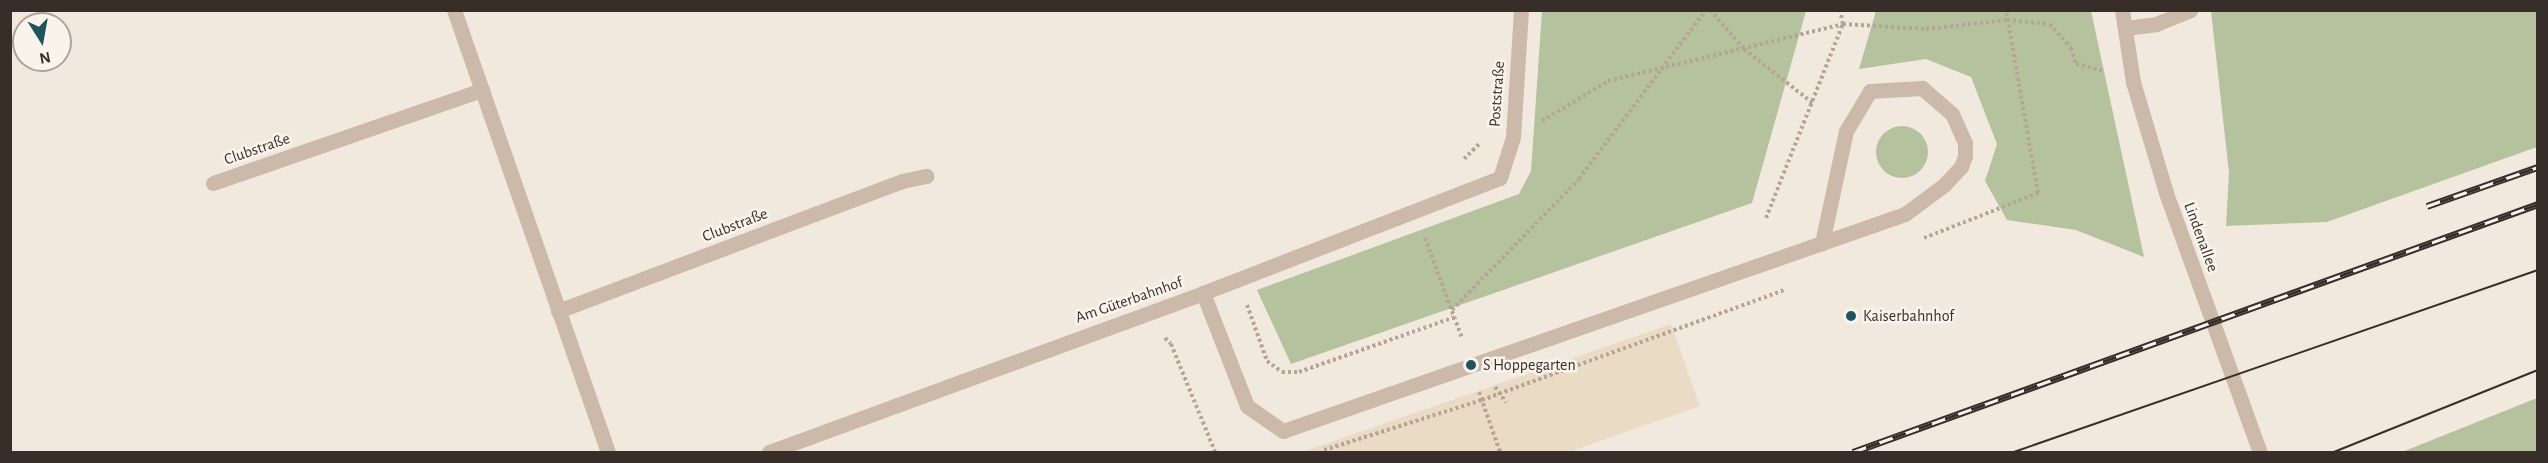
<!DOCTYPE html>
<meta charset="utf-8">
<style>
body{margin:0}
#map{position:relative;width:2548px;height:463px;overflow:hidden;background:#f2e9de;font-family:"Alegreya Sans",sans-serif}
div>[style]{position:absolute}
.green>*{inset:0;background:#b5c29e}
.round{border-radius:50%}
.plaza>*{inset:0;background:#eadbc5}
.path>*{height:4px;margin-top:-2px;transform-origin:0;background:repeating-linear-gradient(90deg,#b7a494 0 3px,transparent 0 6px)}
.service>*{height:15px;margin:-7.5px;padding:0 7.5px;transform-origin:7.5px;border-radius:7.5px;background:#cbbaaa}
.minor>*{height:15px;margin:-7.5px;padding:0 7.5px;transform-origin:7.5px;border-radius:7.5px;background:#cbbaaa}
.tertiary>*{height:15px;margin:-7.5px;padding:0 7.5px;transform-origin:7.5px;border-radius:7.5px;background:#cbbaaa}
.tram>*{height:1.5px;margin:-0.75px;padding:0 0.75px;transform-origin:0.75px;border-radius:0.75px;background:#382e29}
.rail>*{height:7px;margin-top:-3.5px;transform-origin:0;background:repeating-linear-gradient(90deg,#faf3eb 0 14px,#382e29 0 28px);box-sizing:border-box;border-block:2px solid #382e29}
.dots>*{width:16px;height:16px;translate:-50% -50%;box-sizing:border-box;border:3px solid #faf3eb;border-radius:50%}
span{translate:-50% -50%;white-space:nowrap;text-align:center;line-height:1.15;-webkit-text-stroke:5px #faf3eb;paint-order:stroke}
.street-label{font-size:16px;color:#382e29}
.poi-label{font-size:16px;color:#382e29}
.left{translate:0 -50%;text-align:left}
.frame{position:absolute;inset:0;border:12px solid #382e29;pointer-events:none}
.north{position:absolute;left:12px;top:12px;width:60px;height:60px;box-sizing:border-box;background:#faf3eb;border:2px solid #aca49d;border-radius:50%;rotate:169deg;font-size:16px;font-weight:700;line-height:24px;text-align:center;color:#382e29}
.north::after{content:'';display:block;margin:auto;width:21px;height:27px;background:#1f555a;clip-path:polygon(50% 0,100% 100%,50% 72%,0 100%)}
</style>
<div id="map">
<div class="green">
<i style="clip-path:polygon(1542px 11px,1806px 11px,1752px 203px,1291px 364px,1257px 290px,1519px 194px,1531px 171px)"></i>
<i style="clip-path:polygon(1876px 11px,2091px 11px,2144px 257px,2076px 230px,2007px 220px,1985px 181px,1997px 144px,1971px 77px,1926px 59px,1859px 69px)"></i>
<i style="clip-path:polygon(2211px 11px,2537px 11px,2537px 147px,2327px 222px,2226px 226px,2229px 173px)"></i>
<i class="round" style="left:1876px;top:126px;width:52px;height:52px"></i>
<i style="clip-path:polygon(2537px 398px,2537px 452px,2402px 452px)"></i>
</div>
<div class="plaza">
<i style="clip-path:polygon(1671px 324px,1700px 406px,1569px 452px,1302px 452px)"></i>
</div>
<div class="path">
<i style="left:1710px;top:10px;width:52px;rotate:48.9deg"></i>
<i style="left:1744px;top:49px;width:89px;rotate:38.2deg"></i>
<i style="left:1542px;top:121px;width:77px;rotate:-31.2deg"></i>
<i style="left:1608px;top:81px;width:242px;rotate:-13.6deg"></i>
<i style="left:1843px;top:24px;width:83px;rotate:3.4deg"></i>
<i style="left:1926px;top:29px;width:81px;rotate:-6.3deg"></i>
<i style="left:2007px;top:20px;width:43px;rotate:5.3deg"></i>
<i style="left:2050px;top:24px;width:32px;rotate:49deg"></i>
<i style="left:2071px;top:48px;width:17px;rotate:73deg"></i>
<i style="left:2076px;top:64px;width:29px;rotate:14deg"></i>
<i style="left:1464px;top:159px;width:23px;rotate:-45deg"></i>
<i style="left:1766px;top:218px;width:209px;rotate:-68.4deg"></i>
<i style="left:1843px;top:24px;width:14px;rotate:-102deg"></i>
<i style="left:1425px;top:238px;width:107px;rotate:69.7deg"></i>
<i style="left:1924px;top:238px;width:123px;rotate:-21.5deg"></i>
<i style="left:2038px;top:193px;width:186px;rotate:-99.9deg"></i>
<i style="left:1247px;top:305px;width:59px;rotate:70.3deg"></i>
<i style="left:1267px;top:361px;width:19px;rotate:36deg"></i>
<i style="left:1282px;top:372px;width:17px"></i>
<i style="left:1299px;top:372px;width:165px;rotate:-19.4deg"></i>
<i style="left:1452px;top:310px;width:182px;rotate:-45.9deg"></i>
<i style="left:1579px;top:179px;width:211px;rotate:-53.1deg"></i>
<i style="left:1165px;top:338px;width:8px;rotate:45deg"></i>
<i style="left:1171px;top:344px;width:117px;rotate:67.8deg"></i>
<i style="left:1495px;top:387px;width:19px;rotate:54deg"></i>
<i style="left:1479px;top:392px;width:64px;rotate:70.7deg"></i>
<i style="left:1324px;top:450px;width:166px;rotate:-17.6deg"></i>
<i style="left:1482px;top:400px;width:321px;rotate:-20deg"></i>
</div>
<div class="service">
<i style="left:213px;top:183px;width:285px;rotate:-19.1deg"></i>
<i style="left:1203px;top:293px;width:121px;rotate:68.7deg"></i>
<i style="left:1247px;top:406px;width:44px;rotate:34.8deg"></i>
<i style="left:1283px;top:431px;width:659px;rotate:-19.23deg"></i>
<i style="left:1905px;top:214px;width:49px;rotate:-36.6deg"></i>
<i style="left:1944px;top:185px;width:25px;rotate:-47deg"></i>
<i style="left:1961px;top:167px;width:12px;rotate:-70deg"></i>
<i style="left:1965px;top:156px;width:13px;rotate:-90deg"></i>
<i style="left:1965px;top:143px;width:32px;rotate:-114deg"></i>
<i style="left:1952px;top:114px;width:40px;rotate:-139deg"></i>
<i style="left:1922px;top:88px;width:52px;rotate:176.7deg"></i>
<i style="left:1870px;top:91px;width:47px;rotate:121deg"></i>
<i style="left:1846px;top:131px;width:115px;rotate:102.1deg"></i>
<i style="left:558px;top:311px;width:368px;rotate:-20.7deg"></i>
<i style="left:902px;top:181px;width:25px;rotate:-12deg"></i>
</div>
<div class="minor">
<i style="left:454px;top:10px;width:468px;rotate:70.8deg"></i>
<i style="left:2125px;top:28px;width:31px;rotate:-7deg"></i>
<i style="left:2156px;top:24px;width:37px;rotate:-22deg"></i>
<i style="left:769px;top:452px;width:462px;rotate:-20.1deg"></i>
<i style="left:1203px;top:293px;width:318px;rotate:-21.2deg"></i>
<i style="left:1500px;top:178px;width:43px;rotate:-72.4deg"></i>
<i style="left:1513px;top:137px;width:127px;rotate:-86.4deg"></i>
</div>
<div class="tertiary">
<i style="left:2122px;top:10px;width:73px;rotate:81.3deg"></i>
<i style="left:2133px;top:82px;width:116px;rotate:73.4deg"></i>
<i style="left:2166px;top:193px;width:276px;rotate:70.1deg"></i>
</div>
<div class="tram">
<i style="left:2014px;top:452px;width:555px;rotate:-19.15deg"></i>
<i style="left:2334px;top:452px;width:220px;rotate:-21.9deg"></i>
</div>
<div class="rail">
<i style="left:2427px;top:206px;width:118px;rotate:-19.4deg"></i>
<i style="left:1853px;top:452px;width:729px;rotate:-19.9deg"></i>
</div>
<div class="dots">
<i style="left:1851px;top:316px;background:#1f555a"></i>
<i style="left:1471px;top:365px;background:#1f555a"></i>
</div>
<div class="street-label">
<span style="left:1497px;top:94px;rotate:-86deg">Poststraße</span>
<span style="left:257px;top:149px;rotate:-19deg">Clubstraße</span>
<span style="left:735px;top:225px;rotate:-21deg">Clubstraße</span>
<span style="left:2201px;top:237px;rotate:70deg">Lindenallee</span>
<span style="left:1129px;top:300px;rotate:-19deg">Am Güterbahnhof</span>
</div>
<div class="poi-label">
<span class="left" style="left:1863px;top:316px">Kaiserbahnhof</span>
<span class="left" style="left:1483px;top:365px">S Hoppegarten</span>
</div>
<div class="frame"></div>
<div class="north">N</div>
</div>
